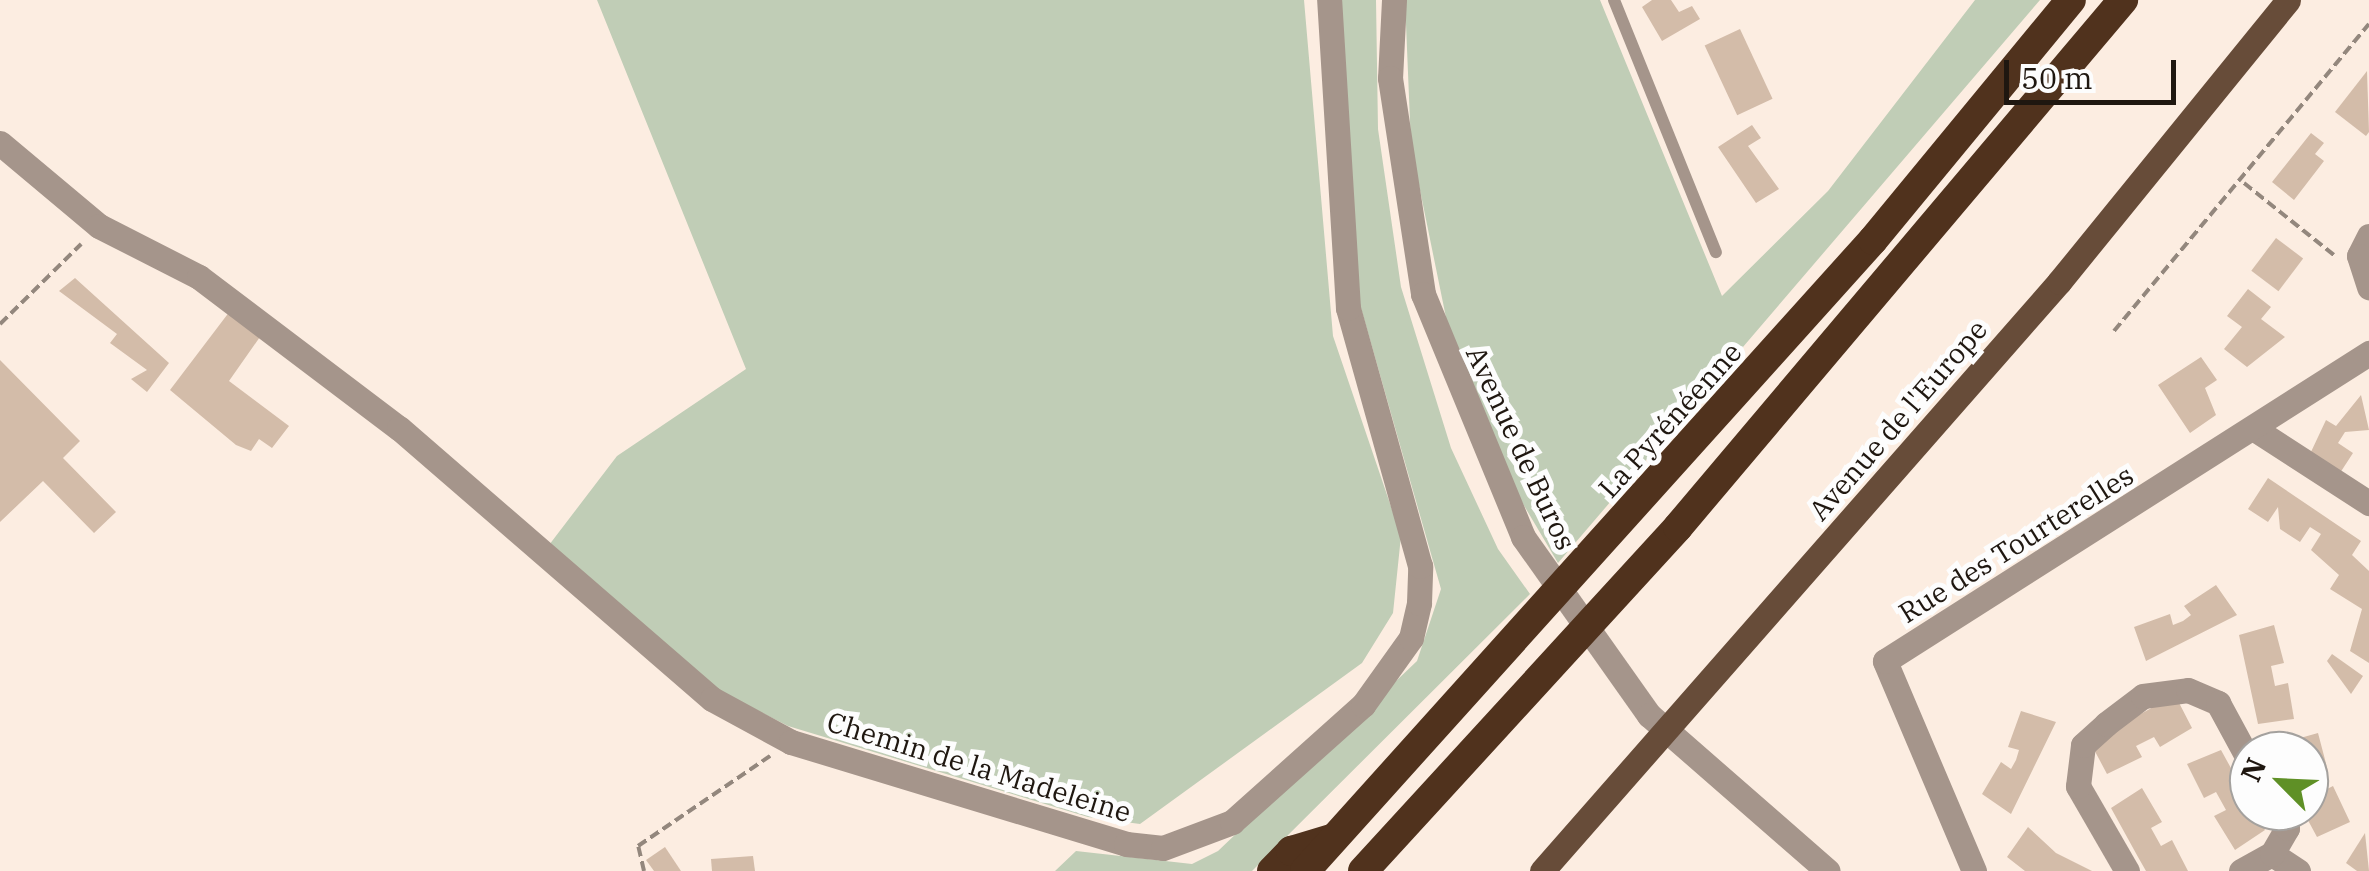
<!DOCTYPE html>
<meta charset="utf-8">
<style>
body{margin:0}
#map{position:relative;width:2369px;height:871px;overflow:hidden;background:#fcede1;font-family:"IBM Plex Serif",serif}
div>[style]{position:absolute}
.green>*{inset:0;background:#c0cdb6}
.building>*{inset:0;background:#d3bca9;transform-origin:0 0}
.path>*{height:4px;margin-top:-2px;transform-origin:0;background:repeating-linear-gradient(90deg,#93877d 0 10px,transparent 0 15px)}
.service>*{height:12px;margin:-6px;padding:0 6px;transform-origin:6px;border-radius:6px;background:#a5958b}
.minor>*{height:25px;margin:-12.5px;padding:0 12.5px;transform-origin:12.5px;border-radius:12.5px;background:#a5958b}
.tertiary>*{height:25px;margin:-12.5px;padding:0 12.5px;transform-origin:12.5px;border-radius:12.5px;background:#a5958b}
.primary>*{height:25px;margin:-12.5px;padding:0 12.5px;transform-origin:12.5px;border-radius:12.5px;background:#674c39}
.motorway>*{height:30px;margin:-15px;padding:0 15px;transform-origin:15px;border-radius:15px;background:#50321d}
span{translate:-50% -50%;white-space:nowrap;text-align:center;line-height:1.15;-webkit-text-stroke:10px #fdfdfd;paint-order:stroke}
.street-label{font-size:28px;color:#1f1710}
.north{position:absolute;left:2229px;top:731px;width:100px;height:100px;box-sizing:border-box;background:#fdfdfd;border:2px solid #a4a19e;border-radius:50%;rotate:294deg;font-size:28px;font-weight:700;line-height:40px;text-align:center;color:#1f1710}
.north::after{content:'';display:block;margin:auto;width:35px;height:45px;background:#5f9026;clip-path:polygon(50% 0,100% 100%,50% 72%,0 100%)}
.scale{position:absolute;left:2004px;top:60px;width:172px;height:45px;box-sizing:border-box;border:5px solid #1f1710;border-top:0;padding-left:12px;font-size:30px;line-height:35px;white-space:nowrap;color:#1f1710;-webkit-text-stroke:8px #fdfdfd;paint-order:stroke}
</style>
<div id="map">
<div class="green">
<i style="clip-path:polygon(597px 0,1304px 0,1333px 336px,1401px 536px,1393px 613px,1362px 663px,1140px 824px,1088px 817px,788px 726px,701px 682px,546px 549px,617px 456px,746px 369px)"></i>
<i style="clip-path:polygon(1338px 0,1376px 0,1378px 129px,1401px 287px,1451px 448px,1498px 549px,1530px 594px,1252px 871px,1055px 871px,1076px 851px,1192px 864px,1218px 851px,1417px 661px,1441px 589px,1359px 301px)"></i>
<i style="clip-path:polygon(1405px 0,1600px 0,1722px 296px,1828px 191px,1975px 0,2040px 0,1558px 563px,1500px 465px,1451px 342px,1411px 146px)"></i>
</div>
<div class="building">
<i style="clip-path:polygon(1652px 0,1671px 0,1679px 12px,1692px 6px,1700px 19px,1662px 41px,1642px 7px)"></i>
<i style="left:1740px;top:29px;width:77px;height:39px;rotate:65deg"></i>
<i style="clip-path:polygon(2367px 71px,2369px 132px,2366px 136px,2335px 112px)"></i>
<i style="clip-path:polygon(1752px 125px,1761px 138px,1748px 146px,1779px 189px,1756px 203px,1718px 147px)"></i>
<i style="clip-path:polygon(2311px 133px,2324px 143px,2315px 154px,2324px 161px,2294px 200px,2272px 182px)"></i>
<i style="left:2276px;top:238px;width:34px;height:41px;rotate:37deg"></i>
<i style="clip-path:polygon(75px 278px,169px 363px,147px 392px,131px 379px,147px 370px,110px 343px,117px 334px,59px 291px)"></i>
<i style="clip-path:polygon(2248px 289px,2271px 307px,2261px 319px,2285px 337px,2247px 367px,2224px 349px,2242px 327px,2227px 316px)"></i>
<i style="clip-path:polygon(230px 311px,262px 334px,229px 381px,289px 426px,272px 448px,259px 439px,251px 451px,236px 445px,170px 390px)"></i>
<i style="clip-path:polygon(2201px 357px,2217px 380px,2205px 388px,2216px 415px,2190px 433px,2158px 385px)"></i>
<i style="clip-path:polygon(0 360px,80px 441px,63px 458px,116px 512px,94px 533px,43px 481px,0 522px)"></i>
<i style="clip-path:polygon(2361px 395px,2369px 430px,2345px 432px,2338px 443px,2353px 453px,2340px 473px,2310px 454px,2326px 420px,2336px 426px)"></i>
<i style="clip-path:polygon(2268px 478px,2361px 541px,2352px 555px,2369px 571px,2369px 663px,2350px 651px,2362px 609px,2330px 589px,2339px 575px,2311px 550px,2321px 534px,2310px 527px,2300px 542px,2280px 529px,2278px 507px,2268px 522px,2248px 509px)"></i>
<i style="clip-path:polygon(2216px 585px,2237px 615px,2146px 661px,2134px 627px,2170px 614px,2173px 625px,2183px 621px,2191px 615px,2184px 606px)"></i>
<i style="clip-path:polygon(2274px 625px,2284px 663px,2271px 666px,2275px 686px,2288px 683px,2294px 719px,2258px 724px,2239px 635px)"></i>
<i style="clip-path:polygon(2332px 654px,2363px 676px,2351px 694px,2327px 661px)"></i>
<i style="clip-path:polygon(2175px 695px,2192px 728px,2160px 747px,2154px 737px,2136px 746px,2142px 757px,2107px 774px,2090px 742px)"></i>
<i style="clip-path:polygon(2021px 711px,2056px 722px,2011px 814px,1982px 794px,2001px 762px,2011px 769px,2016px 760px,2019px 750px,2008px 747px)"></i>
<i style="clip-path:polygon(2318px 733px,2328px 771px,2315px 774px,2317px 783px,2321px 792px,2333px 786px,2350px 822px,2317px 837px,2303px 811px,2309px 751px,2283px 751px,2282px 743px)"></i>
<i style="clip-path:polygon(2221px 750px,2265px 830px,2235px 850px,2214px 816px,2226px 810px,2216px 792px,2204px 798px,2187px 764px)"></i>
<i style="clip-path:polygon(2142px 788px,2162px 822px,2151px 828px,2161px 846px,2172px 840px,2188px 871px,2146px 871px,2138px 857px,2111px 808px)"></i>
<i style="clip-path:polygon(2028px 827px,2056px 853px,2092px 871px,2025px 871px,2007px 857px)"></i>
<i style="clip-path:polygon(2365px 833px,2369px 871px,2357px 871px,2346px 863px)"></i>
<i style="clip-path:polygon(665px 847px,681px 871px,654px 871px,646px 860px)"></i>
<i style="clip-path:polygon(753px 856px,755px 871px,712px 871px,711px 859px)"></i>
</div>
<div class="path">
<i style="left:2244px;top:183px;width:115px;rotate:38.7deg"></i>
<i style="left:0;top:324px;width:114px;rotate:-44.6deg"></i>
<i style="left:2114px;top:331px;width:399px;rotate:-50.3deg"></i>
<i style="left:644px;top:871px;width:26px;rotate:-103deg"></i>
<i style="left:638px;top:846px;width:160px;rotate:-34.3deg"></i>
</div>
<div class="service">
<i style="left:1614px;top:0;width:272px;rotate:68deg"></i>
</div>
<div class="minor">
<i style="left:0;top:143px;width:129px;rotate:40deg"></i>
<i style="left:99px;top:226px;width:112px;rotate:27deg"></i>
<i style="left:199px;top:277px;width:251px;rotate:37.1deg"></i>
<i style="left:399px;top:428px;width:414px;rotate:40.9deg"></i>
<i style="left:712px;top:699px;width:90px;rotate:28.6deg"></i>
<i style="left:791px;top:742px;width:350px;rotate:16.9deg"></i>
<i style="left:1126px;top:844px;width:37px;rotate:6deg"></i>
<i style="left:1163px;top:848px;width:74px;rotate:-20.6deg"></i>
<i style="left:1232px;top:822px;width:176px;rotate:-41.8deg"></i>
<i style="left:1363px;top:705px;width:82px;rotate:-54.4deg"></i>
<i style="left:1411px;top:638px;width:36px;rotate:-77deg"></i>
<i style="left:1419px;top:603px;width:37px;rotate:-88deg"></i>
<i style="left:1420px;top:566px;width:268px;rotate:-105.6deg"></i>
<i style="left:1348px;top:308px;width:309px;rotate:-93.5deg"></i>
<i style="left:2369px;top:236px;width:22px;rotate:117deg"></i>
<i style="left:2359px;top:256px;width:33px;rotate:72deg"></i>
<i style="left:2256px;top:430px;width:135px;rotate:32.9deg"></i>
<i style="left:2272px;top:854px;width:31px;rotate:33deg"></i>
<i style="left:1974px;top:871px;width:228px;rotate:-113deg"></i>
<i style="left:1885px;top:661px;width:574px;rotate:-32.47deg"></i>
<i style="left:2127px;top:871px;width:98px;rotate:-120deg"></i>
<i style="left:2078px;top:786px;width:41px;rotate:-83deg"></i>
<i style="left:2083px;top:745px;width:31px;rotate:-42deg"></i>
<i style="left:2106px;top:724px;width:46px;rotate:-37.1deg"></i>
<i style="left:2143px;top:696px;width:45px;rotate:-7.6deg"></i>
<i style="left:2188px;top:690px;width:33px;rotate:23deg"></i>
<i style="left:2218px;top:703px;width:65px;rotate:61.5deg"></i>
<i style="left:2241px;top:871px;width:35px;rotate:-29deg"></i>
<i style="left:2272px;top:854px;width:30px;rotate:-60deg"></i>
<i style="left:2287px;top:828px;width:20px;rotate:-120deg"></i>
</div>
<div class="tertiary">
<i style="left:1394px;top:0;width:78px;rotate:92.9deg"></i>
<i style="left:1390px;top:78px;width:219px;rotate:81.3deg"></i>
<i style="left:1423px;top:294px;width:263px;rotate:67.6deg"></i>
<i style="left:1523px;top:537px;width:218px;rotate:54.7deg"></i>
<i style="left:1649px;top:715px;width:237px;rotate:41.1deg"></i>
</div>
<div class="primary">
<i style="left:1542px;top:871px;width:784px;rotate:-48.72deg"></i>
<i style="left:2059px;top:282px;width:363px;rotate:-50.9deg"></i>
</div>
<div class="motorway">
<i style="left:1272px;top:871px;width:28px;rotate:-46deg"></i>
<i style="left:1291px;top:851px;width:45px;rotate:-16.8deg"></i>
<i style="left:1305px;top:871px;width:849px;rotate:-48.01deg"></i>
<i style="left:1873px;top:240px;width:311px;rotate:-50.5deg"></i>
<i style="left:1363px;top:871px;width:466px;rotate:-47.5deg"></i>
<i style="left:1678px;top:527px;width:690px;rotate:-49.82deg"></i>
</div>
<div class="street-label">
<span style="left:1670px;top:420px;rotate:-48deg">La Pyrénéenne</span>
<span style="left:1898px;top:420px;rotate:-49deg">Avenue de l'Europe</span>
<span style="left:1521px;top:448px;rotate:65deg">Avenue de Buros</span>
<span style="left:2016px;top:544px;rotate:-32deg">Rue des Tourterelles</span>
<span style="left:979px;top:767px;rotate:17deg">Chemin de la Madeleine</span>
</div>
<div class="north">N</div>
<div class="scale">50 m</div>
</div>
